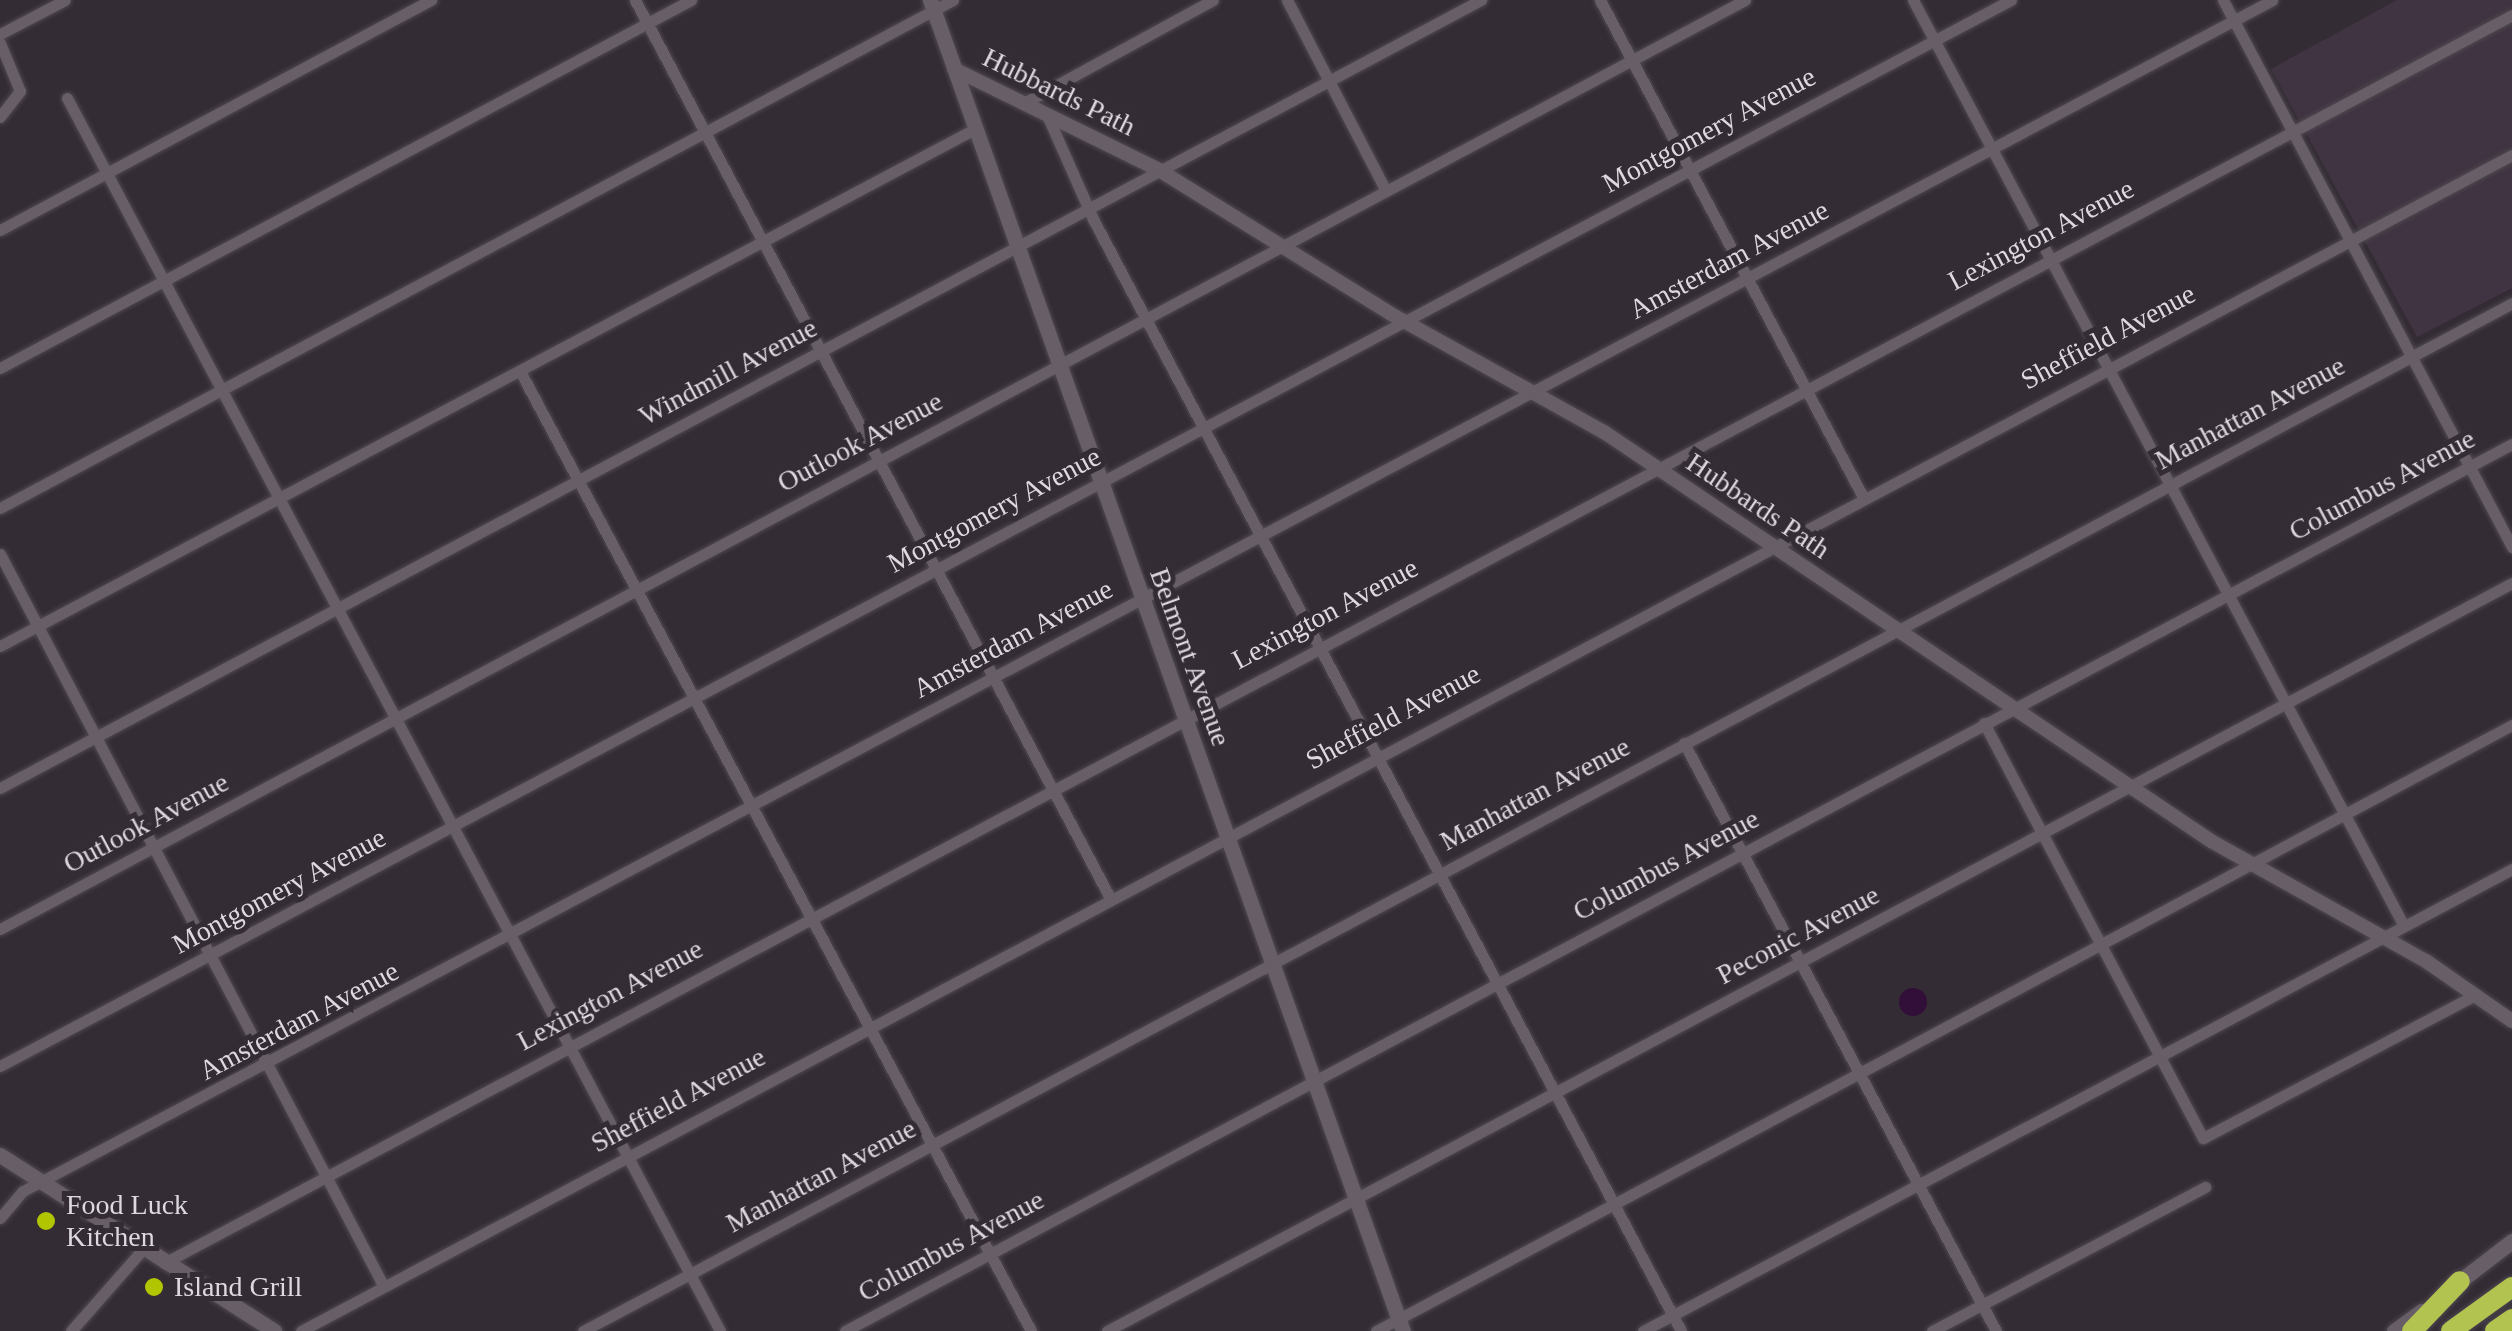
<!DOCTYPE html>
<style>
body{margin:0}
#map{position:relative;width:2512px;height:1331px;overflow:hidden;background:#342c35;font-family:"Times New Roman",serif}
div>[style]{position:absolute}
.built>*{inset:0;background:#403442}
.water>*{inset:0;background:#320f38}
.round{border-radius:50%}
.roads{filter:drop-shadow(0 0 2px #4e484f) drop-shadow(0 0 2px #4e484f)}
.minor>*{height:11px;margin:-5.5px;padding:0 5.5px;transform-origin:5.5px;border-radius:5.5px;background:#675e68}
.tertiary>*{height:14px;margin:-7px;padding:0 7px;transform-origin:7px;border-radius:7px;background:#675e68}
.secondary>*{height:15px;margin:-7.5px;padding:0 7.5px;transform-origin:7.5px;border-radius:7.5px;background:#675e68}
.motorway>*{height:20px;margin:-10px;padding:0 10px;transform-origin:10px;border-radius:10px;background:#b2c350}
.dots>*{width:28px;height:28px;translate:-50% -50%;box-sizing:border-box;border:5px solid #342c35;border-radius:50%}
span{translate:-50% -50%;white-space:nowrap;text-align:center;line-height:1.15;-webkit-text-stroke:10px #342c35;paint-order:stroke}
.street-label{font-size:28px;color:#ded9df}
.poi-label{font-size:28px;color:#ded9df}
.left{translate:0 -50%;text-align:left}
</style>
<div id="map">
<div class="built">
<i style="clip-path:polygon(2397px 0,2512px 0,2512px 288px,2417px 337px,2271px 69px)"></i>
</div>
<div class="water">
<i class="round" style="left:1899px;top:988px;width:28px;height:28px"></i>
</div>
<div class="roads">
<div class="minor">
<i style="left:635px;top:0;width:1014px;rotate:62.12deg"></i>
<i style="left:1287px;top:0;width:213px;rotate:62.6deg"></i>
<i style="left:1600px;top:0;width:560px;rotate:62.11deg"></i>
<i style="left:1913px;top:0;width:1048px;rotate:62.07deg"></i>
<i style="left:2223px;top:0;width:619px;rotate:62.15deg"></i>
<i style="left:0;top:34px;width:73px;rotate:-27.6deg"></i>
<i style="left:0;top:43px;width:52px;rotate:67.4deg"></i>
<i style="left:20px;top:91px;width:33px;rotate:128deg"></i>
<i style="left:67px;top:98px;width:1395px;rotate:62.09deg"></i>
<i style="left:1024px;top:103px;width:215px;rotate:-28.6deg"></i>
<i style="left:1047px;top:115px;width:114px;rotate:66.1deg"></i>
<i style="left:1093px;top:219px;width:1258px;rotate:62.13deg"></i>
<i style="left:0;top:230px;width:489px;rotate:-28.1deg"></i>
<i style="left:0;top:368px;width:783px;rotate:-28.04deg"></i>
<i style="left:520px;top:371px;width:1088px;rotate:61.97deg"></i>
<i style="left:0;top:508px;width:1080px;rotate:-28.06deg"></i>
<i style="left:0;top:554px;width:825px;rotate:62.35deg"></i>
<i style="left:0;top:646px;width:1104px;rotate:-27.94deg"></i>
<i style="left:1984px;top:723px;width:469px;rotate:62.2deg"></i>
<i style="left:2203px;top:1138px;width:307px;rotate:-27.7deg"></i>
<i style="left:1684px;top:743px;width:666px;rotate:62.05deg"></i>
<i style="left:0;top:788px;width:1678px;rotate:-28.02deg"></i>
<i style="left:0;top:929px;width:1977px;rotate:-28.03deg"></i>
<i style="left:0;top:1066px;width:2276px;rotate:-27.93deg"></i>
<i style="left:0;top:1218px;width:35px;rotate:-50deg"></i>
<i style="left:23px;top:1191px;width:2545px;rotate:-27.9deg"></i>
<i style="left:164px;top:1263px;width:2659px;rotate:-27.99deg"></i>
<i style="left:71px;top:1331px;width:109px;rotate:-48.7deg"></i>
<i style="left:301px;top:1331px;width:2504px;rotate:-28.01deg"></i>
<i style="left:583px;top:1331px;width:2186px;rotate:-28.05deg"></i>
<i style="left:845px;top:1331px;width:1888px;rotate:-28.02deg"></i>
<i style="left:1107px;top:1331px;width:1592px;rotate:-28.03deg"></i>
<i style="left:1376px;top:1331px;width:1288px;rotate:-28.08deg"></i>
<i style="left:1643px;top:1331px;width:984px;rotate:-28deg"></i>
<i style="left:1932px;top:1331px;width:309px;rotate:-27.8deg"></i>
</div>
<div class="tertiary">
<i style="left:954px;top:69px;width:229px;rotate:26.2deg"></i>
<i style="left:1159px;top:170px;width:273px;rotate:31.8deg"></i>
<i style="left:1391px;top:314px;width:244px;rotate:29deg"></i>
<i style="left:1604px;top:432px;width:732px;rotate:33.97deg"></i>
<i style="left:2211px;top:841px;width:246px;rotate:29.2deg"></i>
<i style="left:2426px;top:961px;width:105px;rotate:34.9deg"></i>
</div>
<div class="secondary">
<i style="left:930px;top:0;width:1413px;rotate:70.44deg"></i>
<i style="left:0;top:1155px;width:326px;rotate:32.7deg"></i>
<i style="left:2452px;top:1287px;width:76px;rotate:-37.5deg"></i>
<i style="left:2394px;top:1331px;width:34px;rotate:-36deg"></i>
</div>
<div class="motorway">
<i style="left:2412px;top:1331px;width:69px;rotate:-46.2deg"></i>
<i style="left:2451px;top:1331px;width:75px;rotate:-35.8deg"></i>
<i style="left:2495px;top:1331px;width:21px;rotate:-35deg"></i>
</div>
</div>
<div class="dots">
<i style="left:46px;top:1221px;background:#b1c500"></i>
<i style="left:154px;top:1287px;background:#b1c500"></i>
</div>
<div class="street-label">
<span style="left:1059px;top:92px;rotate:26deg">Hubbards Path</span>
<span style="left:1709px;top:130px;rotate:-28deg">Montgomery Avenue</span>
<span style="left:2041px;top:235px;rotate:-28deg">Lexington Avenue</span>
<span style="left:1729px;top:260px;rotate:-28deg">Amsterdam Avenue</span>
<span style="left:2108px;top:337px;rotate:-28deg">Sheffield Avenue</span>
<span style="left:728px;top:372px;rotate:-28deg">Windmill Avenue</span>
<span style="left:2250px;top:413px;rotate:-28deg">Manhattan Avenue</span>
<span style="left:860px;top:442px;rotate:-28deg">Outlook Avenue</span>
<span style="left:2382px;top:485px;rotate:-28deg">Columbus Avenue</span>
<span style="left:1758px;top:506px;rotate:34deg">Hubbards Path</span>
<span style="left:994px;top:510px;rotate:-28deg">Montgomery Avenue</span>
<span style="left:1325px;top:614px;rotate:-28deg">Lexington Avenue</span>
<span style="left:1013px;top:639px;rotate:-28deg">Amsterdam Avenue</span>
<span style="left:1190px;top:657px;rotate:70deg">Belmont Avenue</span>
<span style="left:1393px;top:717px;rotate:-28deg">Sheffield Avenue</span>
<span style="left:1535px;top:794px;rotate:-28deg">Manhattan Avenue</span>
<span style="left:146px;top:823px;rotate:-28deg">Outlook Avenue</span>
<span style="left:1666px;top:865px;rotate:-28deg">Columbus Avenue</span>
<span style="left:279px;top:891px;rotate:-28deg">Montgomery Avenue</span>
<span style="left:1798px;top:935px;rotate:-28deg">Peconic Avenue</span>
<span style="left:610px;top:995px;rotate:-28deg">Lexington Avenue</span>
<span style="left:299px;top:1021px;rotate:-28deg">Amsterdam Avenue</span>
<span style="left:678px;top:1100px;rotate:-28deg">Sheffield Avenue</span>
<span style="left:821px;top:1176px;rotate:-28deg">Manhattan Avenue</span>
<span style="left:951px;top:1246px;rotate:-28deg">Columbus Avenue</span>
</div>
<div class="poi-label">
<span class="left" style="left:66px;top:1221px">Food Luck<br>Kitchen</span>
<span class="left" style="left:174px;top:1287px">Island Grill</span>
</div>
</div>
